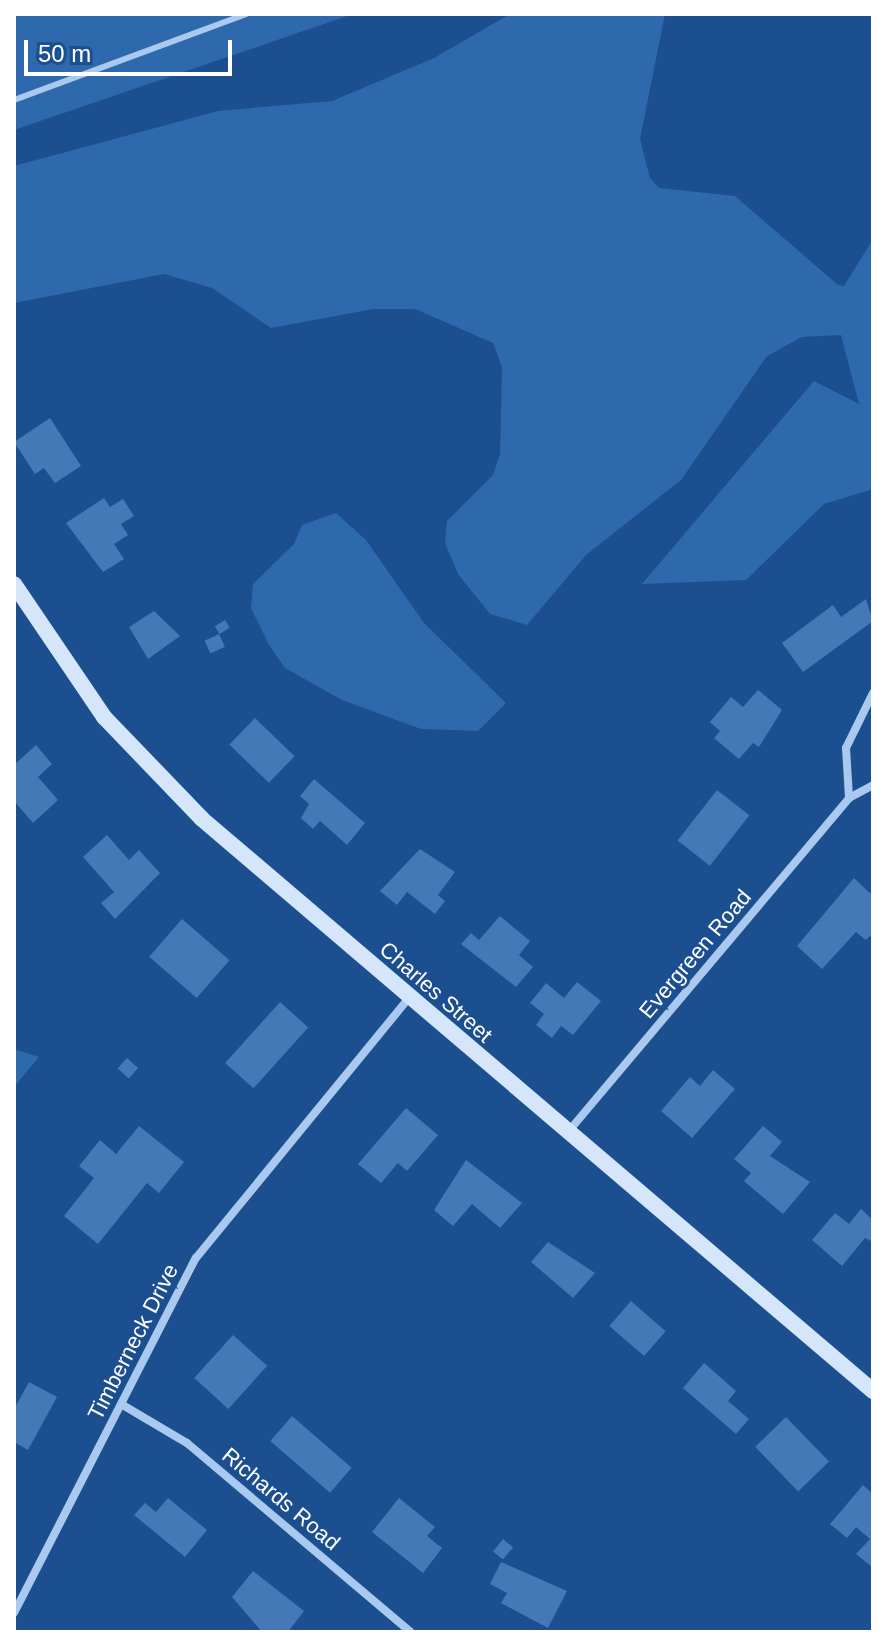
<!DOCTYPE html>
<style>
body{margin:0}
#map{position:relative;width:887px;height:1646px;overflow:hidden;background:#1b4f8f;font-family:Arial,sans-serif}
div>[style]{position:absolute}
.green>*{inset:0;background:#2e69ad}
.building>*{inset:0;background:#4478b7;transform-origin:0 0}
.lane>*{height:6px;margin:-3px;padding:0 3px;transform-origin:3px;border-radius:3px;background:#a9c9ee}
.street>*{height:8px;margin:-4px;padding:0 4px;transform-origin:4px;border-radius:4px;background:#a9c9ee}
.secondary>*{height:16px;margin:-8px;padding:0 8px;transform-origin:8px;border-radius:8px;background:#d6e6fa}
span{translate:-50% -50%;white-space:nowrap;text-align:center;line-height:1.15;-webkit-text-stroke:6px #1b4f8f;paint-order:stroke}
.street-label{font-size:22px;color:#fff}
.frame{position:absolute;inset:0;border:16px solid #fff;pointer-events:none}
.scale{position:absolute;left:24px;top:40px;width:208px;height:36px;box-sizing:border-box;border:4px solid #fff;border-top:0;padding-left:10px;font-size:24px;line-height:28px;white-space:nowrap;color:#fff;-webkit-text-stroke:6px #1b4f8f;paint-order:stroke}
</style>
<div id="map">
<div class="green">
<i style="clip-path:polygon(14px 14px,353px 14px,14px 130px)"></i>
<i style="clip-path:polygon(510px 14px,665px 14px,640px 139px,650px 178px,659px 188px,735px 196px,838px 285px,844px 286px,873px 239px,873px 489px,824px 504px,746px 580px,642px 584px,814px 381px,859px 404px,841px 335px,802px 337px,767px 356px,681px 480px,586px 555px,527px 625px,490px 614px,458px 574px,445px 543px,447px 521px,493px 475px,500px 454px,502px 367px,493px 343px,415px 309px,373px 309px,271px 328px,212px 288px,164px 274px,14px 303px,14px 166px,218px 111px,332px 101px,434px 58px)"></i>
<i style="clip-path:polygon(336px 513px,366px 540px,424px 623px,506px 703px,478px 731px,421px 729px,342px 700px,285px 668px,269px 645px,251px 608px,253px 584px,294px 544px,302px 525px)"></i>
<i style="clip-path:polygon(14px 1049px,39px 1057px,14px 1087px)"></i>
</div>
<div class="building">
<i style="clip-path:polygon(50px 418px,81px 466px,55px 483px,44px 468px,35px 474px,14px 442px)"></i>
<i style="clip-path:polygon(104px 498px,110px 507px,123px 499px,134px 516px,121px 524px,128px 535px,114px 544px,124px 559px,103px 572px,66px 523px)"></i>
<i style="clip-path:polygon(866px 599px,873px 621px,803px 672px,782px 643px,833px 605px,841px 617px)"></i>
<i style="clip-path:polygon(154px 611px,180px 636px,148px 659px,129px 627px)"></i>
<i style="left:225px;top:620px;width:9px;height:12px;rotate:58deg"></i>
<i style="left:219px;top:634px;width:14px;height:16px;rotate:65deg"></i>
<i style="clip-path:polygon(758px 690px,782px 710px,759px 747px,753px 743px,739px 759px,714px 738px,720px 731px,710px 722px,731px 697px,743px 707px)"></i>
<i style="left:255px;top:718px;width:55px;height:37px;rotate:44deg"></i>
<i style="clip-path:polygon(36px 745px,52px 764px,38px 777px,58px 800px,33px 823px,14px 801px,14px 765px)"></i>
<i style="clip-path:polygon(314px 779px,365px 823px,347px 845px,320px 821px,313px 829px,301px 818px,309px 804px,300px 796px)"></i>
<i style="left:717px;top:790px;width:41px;height:64px;rotate:38deg"></i>
<i style="clip-path:polygon(107px 835px,129px 860px,139px 850px,160px 873px,115px 919px,101px 903px,114px 892px,83px 857px)"></i>
<i style="clip-path:polygon(420px 849px,455px 872px,438px 895px,445px 901px,435px 914px,407px 892px,397px 905px,380px 891px)"></i>
<i style="clip-path:polygon(854px 878px,873px 896px,873px 933px,866px 940px,856px 932px,822px 969px,797px 946px)"></i>
<i style="clip-path:polygon(500px 916px,530px 941px,519px 955px,533px 967px,516px 987px,461px 944px,471px 933px,479px 940px)"></i>
<i style="left:182px;top:919px;width:63px;height:50px;rotate:41deg"></i>
<i style="clip-path:polygon(577px 982px,601px 1001px,573px 1035px,561px 1026px,552px 1038px,536px 1025px,544px 1014px,530px 1003px,546px 983px,564px 998px)"></i>
<i style="left:280px;top:1002px;width:38px;height:82px;rotate:42deg"></i>
<i style="left:127px;top:1058px;width:15px;height:14px;rotate:42deg"></i>
<i style="clip-path:polygon(713px 1070px,735px 1089px,692px 1138px,661px 1111px,690px 1077px,700px 1086px)"></i>
<i style="clip-path:polygon(406px 1108px,438px 1135px,407px 1171px,398px 1163px,381px 1183px,358px 1164px)"></i>
<i style="clip-path:polygon(139px 1126px,184px 1162px,159px 1193px,147px 1183px,98px 1244px,64px 1216px,94px 1178px,79px 1166px,100px 1140px,116px 1154px)"></i>
<i style="clip-path:polygon(763px 1126px,782px 1142px,770px 1156px,810px 1182px,783px 1214px,744px 1181px,751px 1173px,734px 1159px)"></i>
<i style="clip-path:polygon(466px 1160px,522px 1203px,500px 1228px,472px 1204px,453px 1226px,434px 1210px)"></i>
<i style="clip-path:polygon(861px 1209px,873px 1220px,873px 1242px,865px 1238px,842px 1266px,812px 1240px,835px 1213px,849px 1224px)"></i>
<i style="clip-path:polygon(548px 1242px,595px 1273px,573px 1298px,531px 1262px)"></i>
<i style="left:631px;top:1301px;width:46px;height:33px;rotate:41deg"></i>
<i style="left:233px;top:1335px;width:46px;height:58px;rotate:42deg"></i>
<i style="clip-path:polygon(704px 1363px,736px 1391px,728px 1401px,749px 1419px,736px 1434px,683px 1388px)"></i>
<i style="clip-path:polygon(29px 1382px,57px 1397px,28px 1450px,14px 1442px,14px 1409px)"></i>
<i style="left:292px;top:1416px;width:79px;height:33px;rotate:41deg"></i>
<i style="left:786px;top:1417px;width:62px;height:43px;rotate:46deg"></i>
<i style="clip-path:polygon(863px 1485px,873px 1494px,873px 1568px,856px 1554px,870px 1539px,856px 1527px,847px 1538px,830px 1524px)"></i>
<i style="clip-path:polygon(168px 1498px,207px 1530px,185px 1557px,134px 1515px,145px 1503px,156px 1512px)"></i>
<i style="clip-path:polygon(399px 1498px,435px 1527px,427px 1536px,442px 1548px,423px 1573px,372px 1532px)"></i>
<i style="left:503px;top:1539px;width:13px;height:16px;rotate:39deg"></i>
<i style="clip-path:polygon(501px 1562px,567px 1591px,548px 1628px,501px 1603px,507px 1593px,490px 1584px)"></i>
<i style="clip-path:polygon(253px 1571px,304px 1611px,288px 1632px,262px 1632px,232px 1597px)"></i>
</div>
<div class="lane">
<i style="left:14px;top:100px;width:247px;rotate:-20.3deg"></i>
</div>
<div class="street">
<i style="left:849px;top:798px;width:50px;rotate:-93.4deg"></i>
<i style="left:846px;top:748px;width:61px;rotate:-63.9deg"></i>
<i style="left:568px;top:1132px;width:436px;rotate:-49.9deg"></i>
<i style="left:849px;top:798px;width:27px;rotate:-28deg"></i>
<i style="left:121px;top:1404px;width:77px;rotate:30.6deg"></i>
<i style="left:187px;top:1443px;width:293px;rotate:40.2deg"></i>
<i style="left:14px;top:1613px;width:399px;rotate:-62.9deg"></i>
<i style="left:196px;top:1258px;width:336px;rotate:-50.7deg"></i>
</div>
<div class="secondary">
<i style="left:14px;top:584px;width:161px;rotate:55.9deg"></i>
<i style="left:104px;top:717px;width:141px;rotate:46.1deg"></i>
<i style="left:202px;top:819px;width:882px;rotate:40.45deg"></i>
</div>
<div class="street-label">
<span style="left:695px;top:954px;rotate:-50deg">Evergreen Road</span>
<span style="left:436px;top:992px;rotate:41deg">Charles Street</span>
<span style="left:133px;top:1342px;rotate:-63deg">Timberneck Drive</span>
<span style="left:281px;top:1499px;rotate:40deg">Richards Road</span>
</div>
<div class="frame"></div>
<div class="scale">50 m</div>
</div>
